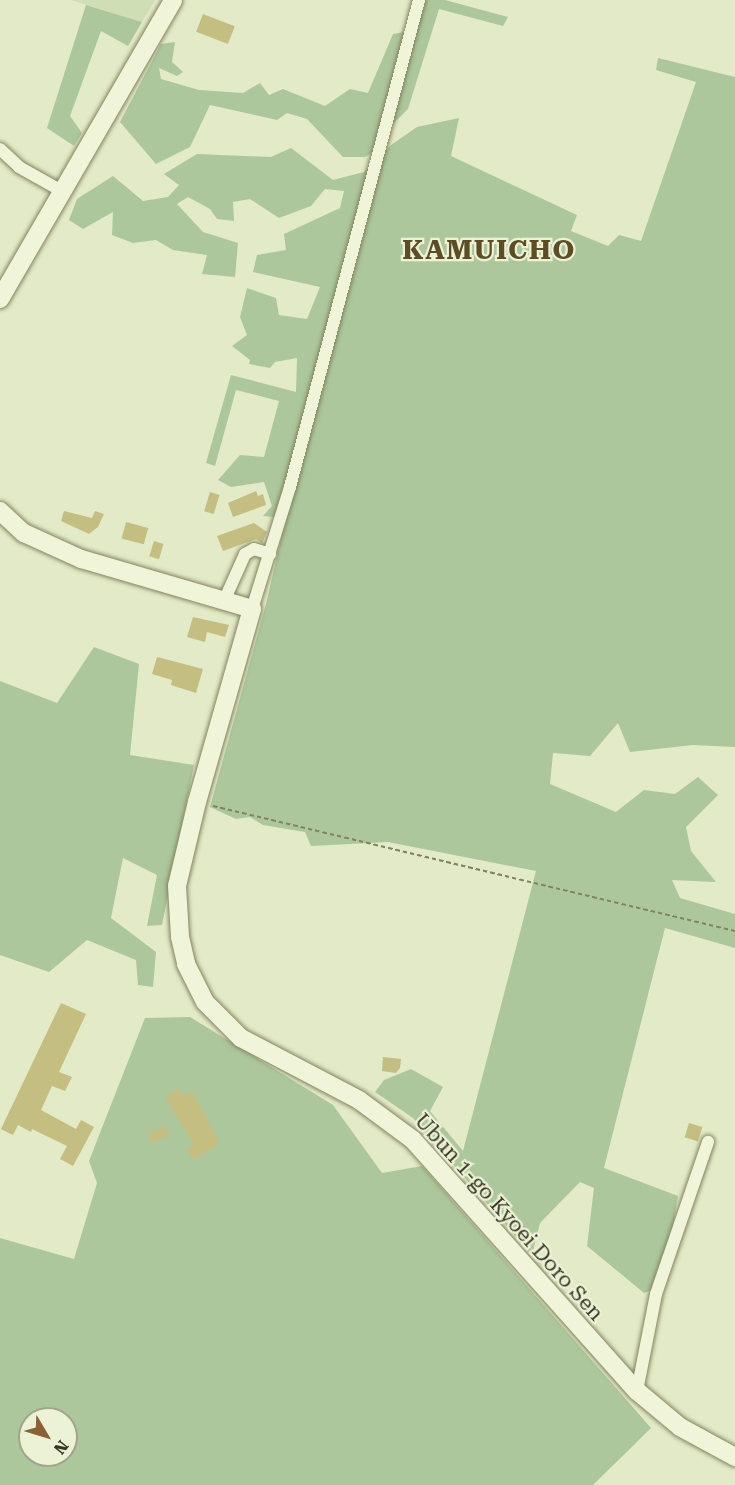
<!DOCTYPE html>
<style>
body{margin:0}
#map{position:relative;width:735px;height:1485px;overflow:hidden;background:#e3eac7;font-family:"Roboto Serif",serif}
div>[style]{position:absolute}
.farmland>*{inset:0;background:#d0deb5}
.green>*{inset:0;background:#acc79c}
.building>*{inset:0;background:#c4be81;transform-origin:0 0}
.path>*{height:2px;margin-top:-1px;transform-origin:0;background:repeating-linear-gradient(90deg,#82835e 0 4.5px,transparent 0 7.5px)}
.roads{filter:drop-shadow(0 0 2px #82835e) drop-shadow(0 0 2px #82835e)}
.street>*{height:12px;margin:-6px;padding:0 6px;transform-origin:6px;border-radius:6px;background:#f0f5da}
.secondary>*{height:18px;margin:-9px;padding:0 9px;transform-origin:9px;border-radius:9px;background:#f0f5da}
span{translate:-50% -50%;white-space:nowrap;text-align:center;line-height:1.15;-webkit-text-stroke:4.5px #ecf2d6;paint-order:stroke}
.street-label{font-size:21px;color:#353520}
.district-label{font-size:27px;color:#5d4d24;font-weight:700;letter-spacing:1.5px}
.north{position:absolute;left:18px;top:1407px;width:60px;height:60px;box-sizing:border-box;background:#ecf2d6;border:2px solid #a3a68d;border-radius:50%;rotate:128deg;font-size:16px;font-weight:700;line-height:24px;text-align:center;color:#353520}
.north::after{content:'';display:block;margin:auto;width:21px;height:27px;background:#8c6035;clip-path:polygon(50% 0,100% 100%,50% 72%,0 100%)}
</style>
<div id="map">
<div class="farmland">
<i style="clip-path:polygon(71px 0,155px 0,142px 22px)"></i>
</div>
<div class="green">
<i style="clip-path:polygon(424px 0,445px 0,508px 17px,503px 26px,439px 9px,408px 109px,390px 127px,383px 147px,365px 157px,343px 157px,307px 119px,287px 113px,277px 120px,210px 105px,190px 147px,156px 164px,120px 122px,161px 44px,175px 42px,172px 62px,183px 72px,177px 76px,159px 68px,161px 79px,199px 90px,243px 93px,260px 83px,269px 95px,283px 89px,325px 106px,350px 89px,368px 93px,393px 34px,416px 30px)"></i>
<i style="clip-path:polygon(86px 5px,142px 22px,128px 46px,101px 31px,70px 116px,82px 133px,74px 146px,47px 128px)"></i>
<i style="clip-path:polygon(658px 58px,735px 77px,735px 747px,693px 745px,630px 752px,618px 723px,590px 756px,553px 753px,550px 784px,616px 812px,644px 790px,675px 794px,698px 777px,718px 795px,686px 827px,691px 851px,716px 882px,672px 880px,680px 898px,735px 914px,735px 948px,665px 928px,604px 1168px,678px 1196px,663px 1286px,644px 1293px,587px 1246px,594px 1188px,580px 1182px,540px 1223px,532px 1255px,413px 1118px,375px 1092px,384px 1080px,411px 1069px,443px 1087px,430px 1111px,463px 1151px,536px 871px,388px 842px,311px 846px,305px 832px,263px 825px,250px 817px,236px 819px,210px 807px,266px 604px,286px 518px,263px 516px,272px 506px,264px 482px,231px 487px,218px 480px,240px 455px,264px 457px,279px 401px,236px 390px,215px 466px,206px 463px,231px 375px,296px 392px,297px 358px,275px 362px,270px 368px,249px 364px,250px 360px,232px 346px,247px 335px,240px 317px,247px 288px,276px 298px,279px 315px,307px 319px,320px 287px,253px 272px,257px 255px,286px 250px,284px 234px,340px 208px,344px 191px,325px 189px,311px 206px,279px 218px,250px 199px,233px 202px,234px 221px,217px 219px,210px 209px,188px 197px,177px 204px,203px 232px,238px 243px,235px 277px,202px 274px,207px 255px,173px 250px,156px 240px,133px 243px,112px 235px,113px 212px,83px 229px,69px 220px,77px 199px,113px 176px,143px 201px,168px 197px,179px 185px,164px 174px,197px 154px,271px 157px,291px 148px,333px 180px,364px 172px,391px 145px,417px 127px,459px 118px,451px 156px,577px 215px,571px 231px,608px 246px,619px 235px,641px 241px,696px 82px,656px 70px)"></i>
<i style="clip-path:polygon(94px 647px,139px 664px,130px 755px,194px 765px,162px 925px,147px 926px,157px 875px,123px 858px,111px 918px,156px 952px,153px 987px,138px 985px,136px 960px,87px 940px,49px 972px,0 955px,0 681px,57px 703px)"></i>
<i style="clip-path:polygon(evenodd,190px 1017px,333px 1105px,382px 1173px,422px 1166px,651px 1428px,593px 1485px,0 1485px,0 1238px,74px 1259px,97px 1183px,89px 1161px,145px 1018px,190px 1017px,30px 1419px,66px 1419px,66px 1455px,30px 1455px,30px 1419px)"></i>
</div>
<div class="building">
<i style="left:203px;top:14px;width:34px;height:19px;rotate:21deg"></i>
<i style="clip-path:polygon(256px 491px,258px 496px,263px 494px,266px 505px,233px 517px,228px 503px)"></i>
<i style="left:210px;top:492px;width:10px;height:20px;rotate:17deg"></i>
<i style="clip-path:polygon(64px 511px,92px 518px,95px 511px,104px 514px,98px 527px,89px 534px,61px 521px)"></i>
<i style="left:126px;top:522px;width:23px;height:17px;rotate:15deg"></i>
<i style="clip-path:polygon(254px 523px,267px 532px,262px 543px,256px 539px,223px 551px,217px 536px)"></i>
<i style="left:154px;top:541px;width:10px;height:16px;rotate:17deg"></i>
<i style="clip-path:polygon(193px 617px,229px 625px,225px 637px,207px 632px,205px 642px,187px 637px)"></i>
<i style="clip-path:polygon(157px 657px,203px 669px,196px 693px,171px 685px,172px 680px,152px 674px)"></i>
<i style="clip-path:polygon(61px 1003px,86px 1014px,59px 1072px,72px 1077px,65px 1091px,52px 1086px,41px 1110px,76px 1129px,81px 1120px,94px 1127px,73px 1166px,60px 1159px,67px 1146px,32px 1129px,31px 1132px,18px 1125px,13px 1135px,1px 1129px)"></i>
<i style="clip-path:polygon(383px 1057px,401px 1059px,400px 1068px,396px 1073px,382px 1071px)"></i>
<i style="clip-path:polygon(179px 1088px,184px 1096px,192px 1091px,220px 1143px,193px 1160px,186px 1150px,194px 1145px,165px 1097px)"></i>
<i style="left:689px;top:1123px;width:14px;height:15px;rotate:17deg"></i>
<i style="left:165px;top:1126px;width:11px;height:18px;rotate:68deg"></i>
</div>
<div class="path">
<i style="left:213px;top:806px;width:537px;rotate:13.47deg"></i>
</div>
<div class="roads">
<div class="street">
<i style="left:0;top:149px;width:26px;rotate:43deg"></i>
<i style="left:19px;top:167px;width:49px;rotate:29.2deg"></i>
<i style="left:224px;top:601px;width:51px;rotate:-65.9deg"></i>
<i style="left:245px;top:554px;width:10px;rotate:-29deg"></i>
<i style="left:254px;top:549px;width:17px;rotate:17deg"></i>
<i style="left:252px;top:609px;width:128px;rotate:-72.7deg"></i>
<i style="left:290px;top:487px;width:504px;rotate:-75.16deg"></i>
<i style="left:637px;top:1391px;width:99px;rotate:-78.9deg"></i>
<i style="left:656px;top:1294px;width:161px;rotate:-71.1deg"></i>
</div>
<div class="secondary">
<i style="left:0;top:299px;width:345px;rotate:-59.9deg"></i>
<i style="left:0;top:511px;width:33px;rotate:43deg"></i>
<i style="left:24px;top:533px;width:63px;rotate:24.5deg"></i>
<i style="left:81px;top:559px;width:178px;rotate:16.3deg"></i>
<i style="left:252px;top:609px;width:201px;rotate:105.9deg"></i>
<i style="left:197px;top:802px;width:86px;rotate:103.4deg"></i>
<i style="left:177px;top:886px;width:51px;rotate:86.6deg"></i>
<i style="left:180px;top:937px;width:28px;rotate:77deg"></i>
<i style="left:186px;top:964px;width:42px;rotate:63.4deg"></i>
<i style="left:205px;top:1002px;width:51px;rotate:45deg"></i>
<i style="left:241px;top:1038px;width:133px;rotate:27.7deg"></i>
<i style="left:359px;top:1100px;width:67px;rotate:36.5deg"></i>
<i style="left:413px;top:1140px;width:336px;rotate:48.3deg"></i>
<i style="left:637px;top:1391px;width:56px;rotate:39.9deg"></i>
<i style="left:680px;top:1427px;width:63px;rotate:28.6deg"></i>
</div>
</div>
<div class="street-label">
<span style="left:509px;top:1217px;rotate:48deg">Ubun 1-go Kyoei Doro Sen</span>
</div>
<div class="district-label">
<span style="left:489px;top:251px">KAMUICHO</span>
</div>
<div class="north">N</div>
</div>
